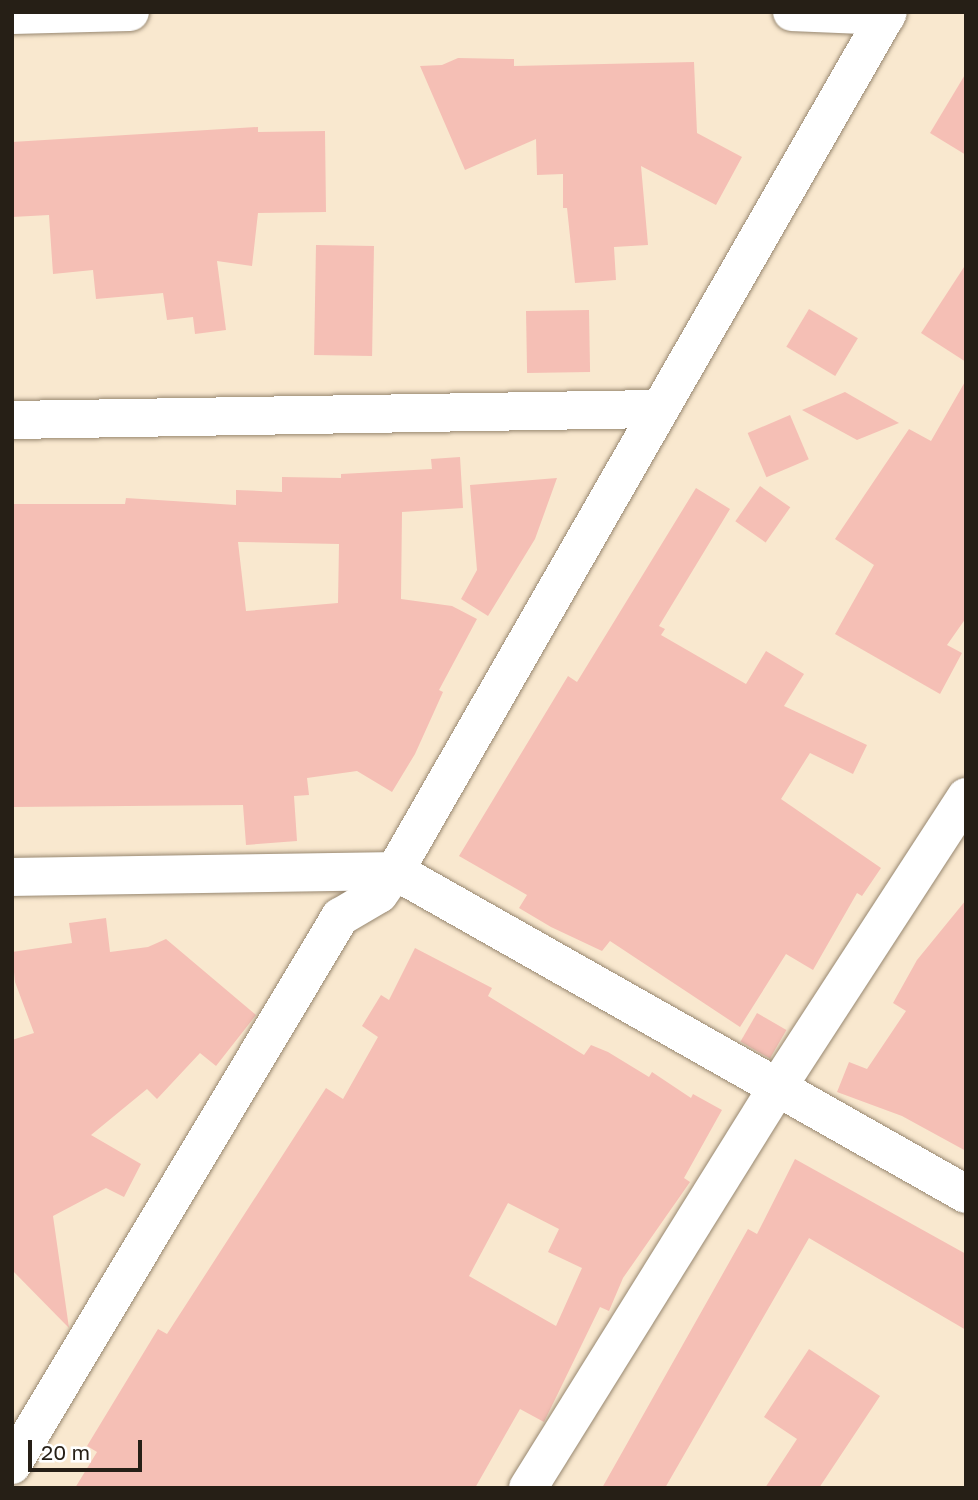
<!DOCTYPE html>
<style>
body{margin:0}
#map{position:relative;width:978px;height:1500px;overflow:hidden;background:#f9e8cf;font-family:"Golos Text",sans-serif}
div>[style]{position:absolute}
.building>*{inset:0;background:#f5bfb5;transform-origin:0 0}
.roads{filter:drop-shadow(0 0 2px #978770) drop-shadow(0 0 2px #978770)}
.street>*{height:38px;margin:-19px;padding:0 19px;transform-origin:19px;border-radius:19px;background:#fff}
span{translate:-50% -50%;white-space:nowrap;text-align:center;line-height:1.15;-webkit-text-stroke:7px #fff;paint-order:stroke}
.frame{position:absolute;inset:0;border:14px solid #261f16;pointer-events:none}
.scale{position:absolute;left:28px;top:1440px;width:114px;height:32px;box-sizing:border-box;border:4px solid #261f16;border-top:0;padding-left:9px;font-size:21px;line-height:24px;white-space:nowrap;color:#261f16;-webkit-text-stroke:5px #fff;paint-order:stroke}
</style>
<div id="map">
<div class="building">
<i style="clip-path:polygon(458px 58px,514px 59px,514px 66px,694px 62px,697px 133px,742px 157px,716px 205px,641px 166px,648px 245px,614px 247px,616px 280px,575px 283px,567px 208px,563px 208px,563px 174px,537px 175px,536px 139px,465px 170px,420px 66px,442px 65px)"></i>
<i style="clip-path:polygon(966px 73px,966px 155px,930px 133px)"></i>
<i style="clip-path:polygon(258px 127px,258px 132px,325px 131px,326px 212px,258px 213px,252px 266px,217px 261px,226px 330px,195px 334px,193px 317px,167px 320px,163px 293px,96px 299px,93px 270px,53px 274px,49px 215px,12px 217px,12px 142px)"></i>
<i style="left:316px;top:245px;width:58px;height:110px;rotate:1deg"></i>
<i style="clip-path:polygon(966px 264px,966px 362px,921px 333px)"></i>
<i style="left:809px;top:309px;width:57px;height:44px;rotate:31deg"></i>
<i style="left:589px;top:310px;width:62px;height:63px;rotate:89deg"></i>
<i style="clip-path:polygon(966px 380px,966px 618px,947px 645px,962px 653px,940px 694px,835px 634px,874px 565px,835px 539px,909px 429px,931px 441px)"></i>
<i style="clip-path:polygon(845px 392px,899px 423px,857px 440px,802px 410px)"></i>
<i style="left:790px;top:415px;width:48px;height:46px;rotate:67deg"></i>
<i style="clip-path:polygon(evenodd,460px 457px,463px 508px,402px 512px,401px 599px,452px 606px,477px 619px,439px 690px,443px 692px,415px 754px,392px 792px,357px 771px,307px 778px,309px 795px,294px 796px,297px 841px,246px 845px,243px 805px,12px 807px,12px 504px,125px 504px,126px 498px,236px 505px,236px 490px,282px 492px,282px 477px,341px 478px,341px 474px,432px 469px,431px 459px,460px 457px,238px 542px,339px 544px,338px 603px,246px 611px,238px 542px)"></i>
<i style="clip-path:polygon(557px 478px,535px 539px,488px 616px,461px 599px,477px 570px,470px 485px)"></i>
<i style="left:760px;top:486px;width:37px;height:43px;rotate:35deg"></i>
<i style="clip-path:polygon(696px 488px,730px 509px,659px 626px,665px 629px,661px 635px,746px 684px,766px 651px,804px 674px,784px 706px,867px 745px,853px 774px,810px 753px,781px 799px,881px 868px,862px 896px,857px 893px,813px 970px,786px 954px,740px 1027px,610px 941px,602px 951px,551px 927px,519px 908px,527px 895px,459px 856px,568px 676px,577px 682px)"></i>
<i style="clip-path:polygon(966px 900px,966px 1151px,902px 1116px,837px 1092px,849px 1062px,867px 1069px,906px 1011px,893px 1003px,917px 960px)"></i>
<i style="clip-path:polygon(106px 918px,110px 952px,148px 947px,166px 939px,256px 1015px,216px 1066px,200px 1053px,157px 1099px,147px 1089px,91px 1135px,141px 1164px,124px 1197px,106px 1188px,53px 1216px,69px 1328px,12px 1270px,12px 1040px,34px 1033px,15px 982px,12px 952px,72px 943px,69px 923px)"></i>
<i style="clip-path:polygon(evenodd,415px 948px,492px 988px,488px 996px,584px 1055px,591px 1045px,608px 1052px,649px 1077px,652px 1072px,691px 1098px,693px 1094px,722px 1110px,684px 1178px,690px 1182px,623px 1278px,609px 1311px,600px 1307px,544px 1422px,520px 1409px,475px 1488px,75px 1488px,97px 1452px,87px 1446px,158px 1329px,167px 1334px,326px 1088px,343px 1099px,378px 1037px,362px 1026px,381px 995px,389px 1000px,415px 948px,508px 1203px,559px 1229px,548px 1252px,582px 1268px,556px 1326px,469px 1276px,508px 1203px)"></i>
<i style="left:757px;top:1013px;width:34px;height:33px;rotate:30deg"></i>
<i style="clip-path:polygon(795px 1159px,966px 1254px,966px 1330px,809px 1238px,665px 1488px,602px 1488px,748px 1229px,757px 1234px)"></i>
<i style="clip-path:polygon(809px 1349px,880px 1396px,819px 1488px,765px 1488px,797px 1439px,764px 1417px)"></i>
</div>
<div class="roads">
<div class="street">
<i style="left:792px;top:12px;width:94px;rotate:2.4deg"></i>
<i style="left:12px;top:15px;width:118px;rotate:-1.5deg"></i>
<i style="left:12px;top:420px;width:645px;rotate:-0.98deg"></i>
<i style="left:12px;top:877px;width:383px;rotate:-0.9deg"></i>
<i style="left:395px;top:871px;width:990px;rotate:-60.15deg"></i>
<i style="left:12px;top:1465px;width:639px;rotate:-59.1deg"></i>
<i style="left:340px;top:917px;width:45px;rotate:-30.5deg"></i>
<i style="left:379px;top:894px;width:28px;rotate:-55deg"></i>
<i style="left:395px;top:871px;width:656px;rotate:29.5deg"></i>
<i style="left:528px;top:1488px;width:471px;rotate:-58.1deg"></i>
<i style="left:777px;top:1088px;width:347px;rotate:-57deg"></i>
</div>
</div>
<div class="frame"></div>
<div class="scale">20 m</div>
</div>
